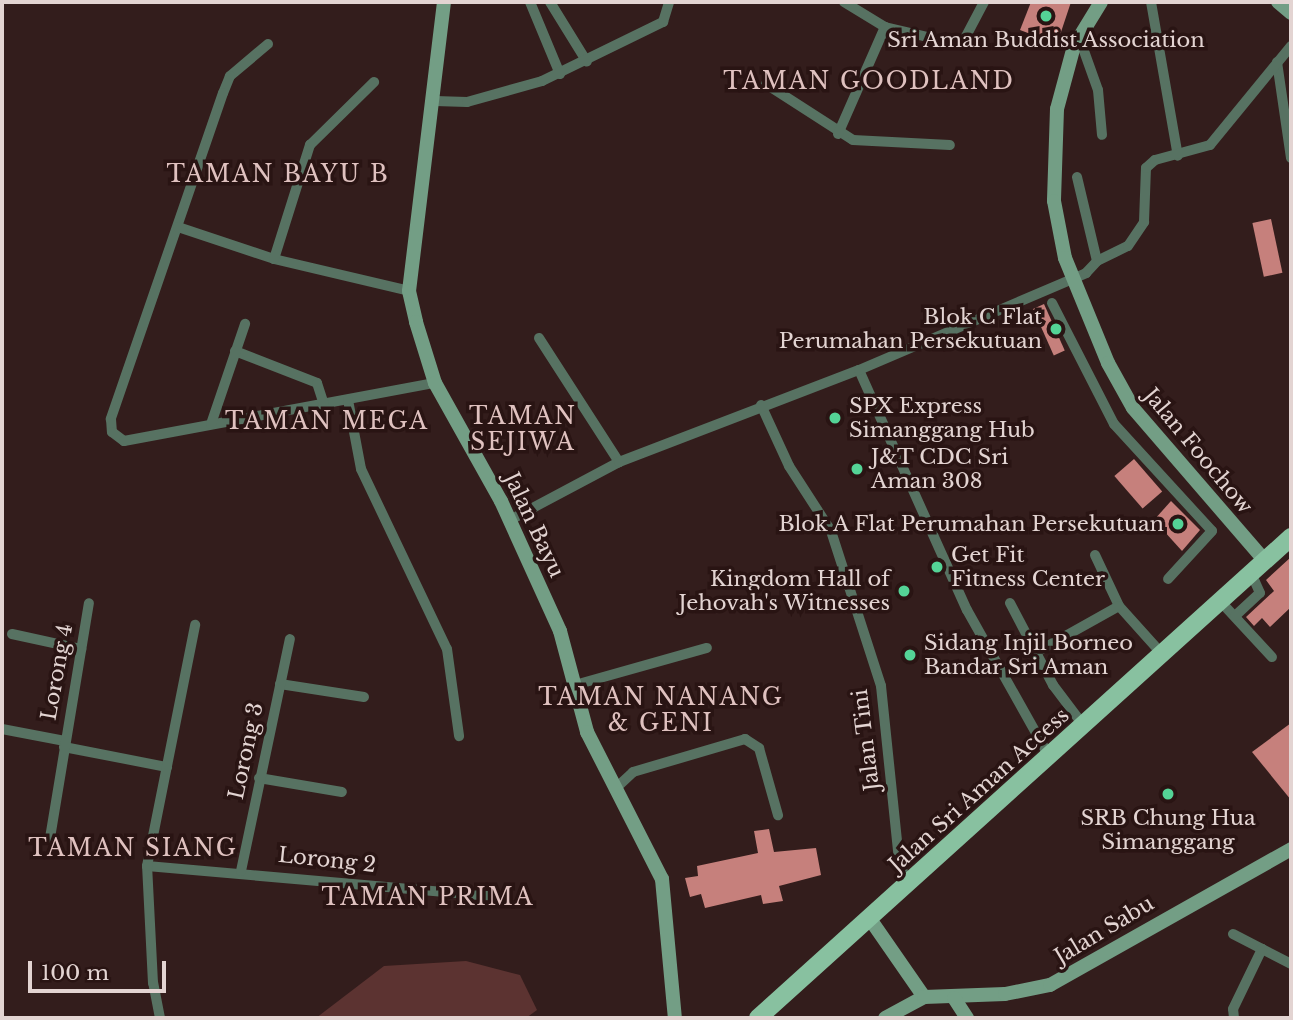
<!DOCTYPE html>
<style>
body{margin:0}
#map{position:relative;width:1293px;height:1020px;overflow:hidden;background:#331d1c;font-family:"Libre Baskerville",serif}
div>[style]{position:absolute}
.green>*{inset:0;background:#5c3331}
.building>*{inset:0;background:#c6807c;transform-origin:0 0}
.street>*{height:10px;margin:-5px;padding:0 5px;transform-origin:5px;border-radius:5px;background:#577262}
.secondary>*{height:14px;margin:-7px;padding:0 7px;transform-origin:7px;border-radius:7px;background:#739e85}
.primary>*{height:18px;margin:-9px;padding:0 9px;transform-origin:9px;border-radius:9px;background:#88c1a0}
.dots>*{width:19px;height:19px;translate:-50% -50%;box-sizing:border-box;border:4px solid #291413;border-radius:50%}
span{translate:-50% -50%;white-space:nowrap;text-align:center;line-height:1.15;-webkit-text-stroke:7px #291413;paint-order:stroke}
.poi-label{font-size:21px;color:#e3d4d2}
.right{translate:-100% -50%;text-align:right}
.left{translate:0 -50%;text-align:left}
.street-label{font-size:21px;color:#e3d4d2}
.neighbourhood-label{font-size:23px;color:#dfc1bf;letter-spacing:2px}
.frame{position:absolute;inset:0;border:4px solid #e3d4d2;pointer-events:none}
.scale{position:absolute;left:28px;top:961px;width:138px;height:32px;box-sizing:border-box;border:4px solid #e3d4d2;border-top:0;padding-left:9px;font-size:21px;line-height:24px;white-space:nowrap;color:#e3d4d2;-webkit-text-stroke:5px #291413;paint-order:stroke}
</style>
<div id="map">
<div class="green">
<i style="clip-path:polygon(466px 961px,520px 975px,537px 1010px,526px 1018px,316px 1018px,384px 966px)"></i>
</div>
<div class="building">
<i style="clip-path:polygon(1031px 2px,1071px 2px,1057px 44px,1020px 30px)"></i>
<i style="left:1271px;top:219px;width:55px;height:19px;rotate:78deg"></i>
<i style="left:1044px;top:304px;width:51px;height:12px;rotate:66deg"></i>
<i style="left:1134px;top:459px;width:43px;height:26px;rotate:49deg"></i>
<i style="clip-path:polygon(1171px 501px,1200px 530px,1182px 551px,1154px 520px)"></i>
<i style="clip-path:polygon(1291px 557px,1291px 607px,1270px 627px,1262px 618px,1254px 626px,1246px 617px,1274px 591px,1266px 580px)"></i>
<i style="clip-path:polygon(1291px 723px,1291px 800px,1252px 752px)"></i>
<i style="clip-path:polygon(769px 829px,774px 852px,816px 848px,821px 875px,779px 886px,783px 901px,763px 904px,761px 895px,705px 908px,701px 894px,690px 897px,685px 878px,698px 876px,697px 866px,758px 853px,754px 831px)"></i>
</div>
<div class="street">
<i style="left:530px;top:2px;width:78px;rotate:67.4deg"></i>
<i style="left:550px;top:2px;width:70px;rotate:58.3deg"></i>
<i style="left:844px;top:2px;width:48px;rotate:31.4deg"></i>
<i style="left:885px;top:27px;width:66px;rotate:13.2deg"></i>
<i style="left:949px;top:42px;width:15px;rotate:-8deg"></i>
<i style="left:964px;top:40px;width:43px;rotate:-62.2deg"></i>
<i style="left:1151px;top:2px;width:156px;rotate:80.1deg"></i>
<i style="left:1079px;top:37px;width:56px;rotate:70.3deg"></i>
<i style="left:1098px;top:90px;width:45px;rotate:84.9deg"></i>
<i style="left:268px;top:44px;width:50px;rotate:139.9deg"></i>
<i style="left:230px;top:76px;width:18px;rotate:112deg"></i>
<i style="left:223px;top:93px;width:345px;rotate:109deg"></i>
<i style="left:111px;top:419px;width:13px;rotate:86deg"></i>
<i style="left:112px;top:432px;width:15px;rotate:37deg"></i>
<i style="left:124px;top:441px;width:316px;rotate:-10.6deg"></i>
<i style="left:1277px;top:62px;width:97px;rotate:81.7deg"></i>
<i style="left:766px;top:84px;width:103px;rotate:32.8deg"></i>
<i style="left:853px;top:140px;width:97px;rotate:3deg"></i>
<i style="left:435px;top:101px;width:32px;rotate:2deg"></i>
<i style="left:467px;top:102px;width:78px;rotate:-15.6deg"></i>
<i style="left:542px;top:81px;width:135px;rotate:-26deg"></i>
<i style="left:663px;top:22px;width:21px;rotate:-73deg"></i>
<i style="left:838px;top:134px;width:117px;rotate:-66.3deg"></i>
<i style="left:1077px;top:177px;width:86px;rotate:76.6deg"></i>
<i style="left:178px;top:227px;width:101px;rotate:18.4deg"></i>
<i style="left:274px;top:259px;width:139px;rotate:13.3deg"></i>
<i style="left:274px;top:259px;width:120px;rotate:-72.5deg"></i>
<i style="left:310px;top:145px;width:90px;rotate:-44.5deg"></i>
<i style="left:1052px;top:303px;width:136px;rotate:62.9deg"></i>
<i style="left:1114px;top:424px;width:145px;rotate:47.5deg"></i>
<i style="left:1212px;top:531px;width:65px;rotate:132.5deg"></i>
<i style="left:539px;top:338px;width:148px;rotate:57.2deg"></i>
<i style="left:235px;top:351px;width:88px;rotate:21.3deg"></i>
<i style="left:317px;top:383px;width:22px;rotate:72deg"></i>
<i style="left:859px;top:370px;width:263px;rotate:65.8deg"></i>
<i style="left:967px;top:610px;width:170px;rotate:60.7deg"></i>
<i style="left:348px;top:400px;width:70px;rotate:79.3deg"></i>
<i style="left:361px;top:469px;width:199px;rotate:64.5deg"></i>
<i style="left:447px;top:649px;width:88px;rotate:82.1deg"></i>
<i style="left:761px;top:405px;width:67px;rotate:65.3deg"></i>
<i style="left:789px;top:466px;width:77px;rotate:57.1deg"></i>
<i style="left:831px;top:531px;width:163px;rotate:72.1deg"></i>
<i style="left:881px;top:686px;width:174px;rotate:84.1deg"></i>
<i style="left:899px;top:859px;width:27px;rotate:73deg"></i>
<i style="left:211px;top:424px;width:106px;rotate:-71.2deg"></i>
<i style="left:510px;top:520px;width:123px;rotate:-28deg"></i>
<i style="left:619px;top:462px;width:257px;rotate:-21deg"></i>
<i style="left:859px;top:370px;width:247px;rotate:-23.1deg"></i>
<i style="left:1086px;top:273px;width:16px;rotate:-47deg"></i>
<i style="left:1097px;top:261px;width:34px;rotate:-26deg"></i>
<i style="left:1128px;top:246px;width:29px;rotate:-56deg"></i>
<i style="left:1144px;top:222px;width:54px;rotate:-87.9deg"></i>
<i style="left:1146px;top:168px;width:12px;rotate:-42deg"></i>
<i style="left:1155px;top:160px;width:57px;rotate:-15.3deg"></i>
<i style="left:1210px;top:145px;width:128px;rotate:-50.7deg"></i>
<i style="left:1095px;top:555px;width:56px;rotate:64.8deg"></i>
<i style="left:1119px;top:606px;width:66px;rotate:48.1deg"></i>
<i style="left:1221px;top:602px;width:75px;rotate:47.2deg"></i>
<i style="left:1010px;top:603px;width:93px;rotate:62.3deg"></i>
<i style="left:1053px;top:685px;width:51px;rotate:52.9deg"></i>
<i style="left:1235px;top:616px;width:34px;rotate:-43deg"></i>
<i style="left:1260px;top:593px;width:20px;rotate:-114deg"></i>
<i style="left:12px;top:634px;width:71px;rotate:12.3deg"></i>
<i style="left:1035px;top:653px;width:96px;rotate:-29.2deg"></i>
<i style="left:280px;top:684px;width:85px;rotate:8.8deg"></i>
<i style="left:575px;top:685px;width:137px;rotate:-15.7deg"></i>
<i style="left:2px;top:729px;width:64px;rotate:10.8deg"></i>
<i style="left:64px;top:747px;width:105px;rotate:11deg"></i>
<i style="left:259px;top:778px;width:84px;rotate:9.6deg"></i>
<i style="left:616px;top:788px;width:23px;rotate:-43deg"></i>
<i style="left:633px;top:772px;width:117px;rotate:-16.4deg"></i>
<i style="left:745px;top:739px;width:17px;rotate:33deg"></i>
<i style="left:759px;top:748px;width:70px;rotate:74.2deg"></i>
<i style="left:50px;top:838px;width:238px;rotate:-80.6deg"></i>
<i style="left:147px;top:866px;width:357px;rotate:5deg"></i>
<i style="left:241px;top:871px;width:237px;rotate:-78.1deg"></i>
<i style="left:1233px;top:934px;width:65px;rotate:27.3deg"></i>
<i style="left:160px;top:1018px;width:36px;rotate:-101deg"></i>
<i style="left:153px;top:983px;width:117px;rotate:-92.9deg"></i>
<i style="left:147px;top:866px;width:246px;rotate:-78.7deg"></i>
<i style="left:1234px;top:1018px;width:9px;rotate:-96deg"></i>
<i style="left:1233px;top:1009px;width:67px;rotate:-64.2deg"></i>
</div>
<div class="secondary">
<i style="left:444px;top:2px;width:291px;rotate:96.9deg"></i>
<i style="left:409px;top:291px;width:32px;rotate:77deg"></i>
<i style="left:416px;top:322px;width:64px;rotate:72.7deg"></i>
<i style="left:435px;top:383px;width:135px;rotate:60.8deg"></i>
<i style="left:501px;top:501px;width:143px;rotate:65.6deg"></i>
<i style="left:560px;top:631px;width:105px;rotate:75deg"></i>
<i style="left:587px;top:732px;width:165px;rotate:63deg"></i>
<i style="left:662px;top:879px;width:140px;rotate:84.7deg"></i>
<i style="left:1101px;top:2px;width:52px;rotate:121.5deg"></i>
<i style="left:1074px;top:46px;width:65px;rotate:105.1deg"></i>
<i style="left:1057px;top:109px;width:92px;rotate:91.9deg"></i>
<i style="left:1054px;top:201px;width:58px;rotate:79.1deg"></i>
<i style="left:1065px;top:258px;width:113px;rotate:67.7deg"></i>
<i style="left:1108px;top:363px;width:51px;rotate:60.9deg"></i>
<i style="left:1133px;top:408px;width:203px;rotate:49.2deg"></i>
<i style="left:1278px;top:2px;width:17px;rotate:40deg"></i>
<i style="left:870px;top:919px;width:95px;rotate:55.3deg"></i>
<i style="left:924px;top:997px;width:44px;rotate:151.7deg"></i>
<i style="left:924px;top:997px;width:81px;rotate:-2.1deg"></i>
<i style="left:1005px;top:994px;width:46px;rotate:-11.3deg"></i>
<i style="left:1050px;top:985px;width:277px;rotate:-29.4deg"></i>
<i style="left:954px;top:998px;width:24px;rotate:57deg"></i>
</div>
<div class="primary">
<i style="left:758px;top:1018px;width:718px;rotate:-42.06deg"></i>
</div>
<div class="dots">
<i style="left:1046px;top:16px;background:#54d396"></i>
<i style="left:1056px;top:329px;background:#54d396"></i>
<i style="left:835px;top:418px;background:#54d396"></i>
<i style="left:857px;top:469px;background:#54d396"></i>
<i style="left:1178px;top:524px;background:#54d396"></i>
<i style="left:937px;top:567px;background:#54d396"></i>
<i style="left:904px;top:591px;background:#54d396"></i>
<i style="left:910px;top:655px;background:#54d396"></i>
<i style="left:1168px;top:794px;background:#54d396"></i>
</div>
<div class="poi-label">
<span style="left:1046px;top:40px">Sri Aman Buddist Association</span>
<span class="right" style="left:1042px;top:329px">Blok C Flat<br>Perumahan Persekutuan</span>
<span class="left" style="left:849px;top:418px">SPX Express<br>Simanggang Hub</span>
<span class="left" style="left:871px;top:469px">J&amp;T CDC Sri<br>Aman 308</span>
<span class="right" style="left:1164px;top:524px">Blok A Flat Perumahan Persekutuan</span>
<span class="left" style="left:951px;top:567px">Get Fit<br>Fitness Center</span>
<span class="right" style="left:890px;top:591px">Kingdom Hall of<br>Jehovah's Witnesses</span>
<span class="left" style="left:924px;top:655px">Sidang Injil Borneo<br>Bandar Sri Aman</span>
<span style="left:1168px;top:830px">SRB Chung Hua<br>Simanggang</span>
</div>
<div class="street-label">
<span style="left:1198px;top:451px;rotate:50deg">Jalan Foochow</span>
<span style="left:534px;top:525px;rotate:65deg">Jalan Bayu</span>
<span style="left:57px;top:672px;rotate:-80deg">Lorong 4</span>
<span style="left:866px;top:740px;rotate:-97deg">Jalan Tini</span>
<span style="left:246px;top:751px;rotate:-78deg">Lorong 3</span>
<span style="left:979px;top:790px;rotate:-42deg">Jalan Sri Aman Access</span>
<span style="left:327px;top:860px;rotate:6deg">Lorong 2</span>
<span style="left:1104px;top:930px;rotate:-31deg">Jalan Sabu</span>
</div>
<div class="neighbourhood-label">
<span style="left:869px;top:81px">TAMAN GOODLAND</span>
<span style="left:278px;top:174px">TAMAN BAYU B</span>
<span style="left:523px;top:429px">TAMAN<br>SEJIWA</span>
<span style="left:327px;top:421px">TAMAN MEGA</span>
<span style="left:661px;top:710px">TAMAN NANANG<br>&amp; GENI</span>
<span style="left:133px;top:848px">TAMAN SIANG</span>
<span style="left:428px;top:897px">TAMAN PRIMA</span>
</div>
<div class="frame"></div>
<div class="scale">100 m</div>
</div>
